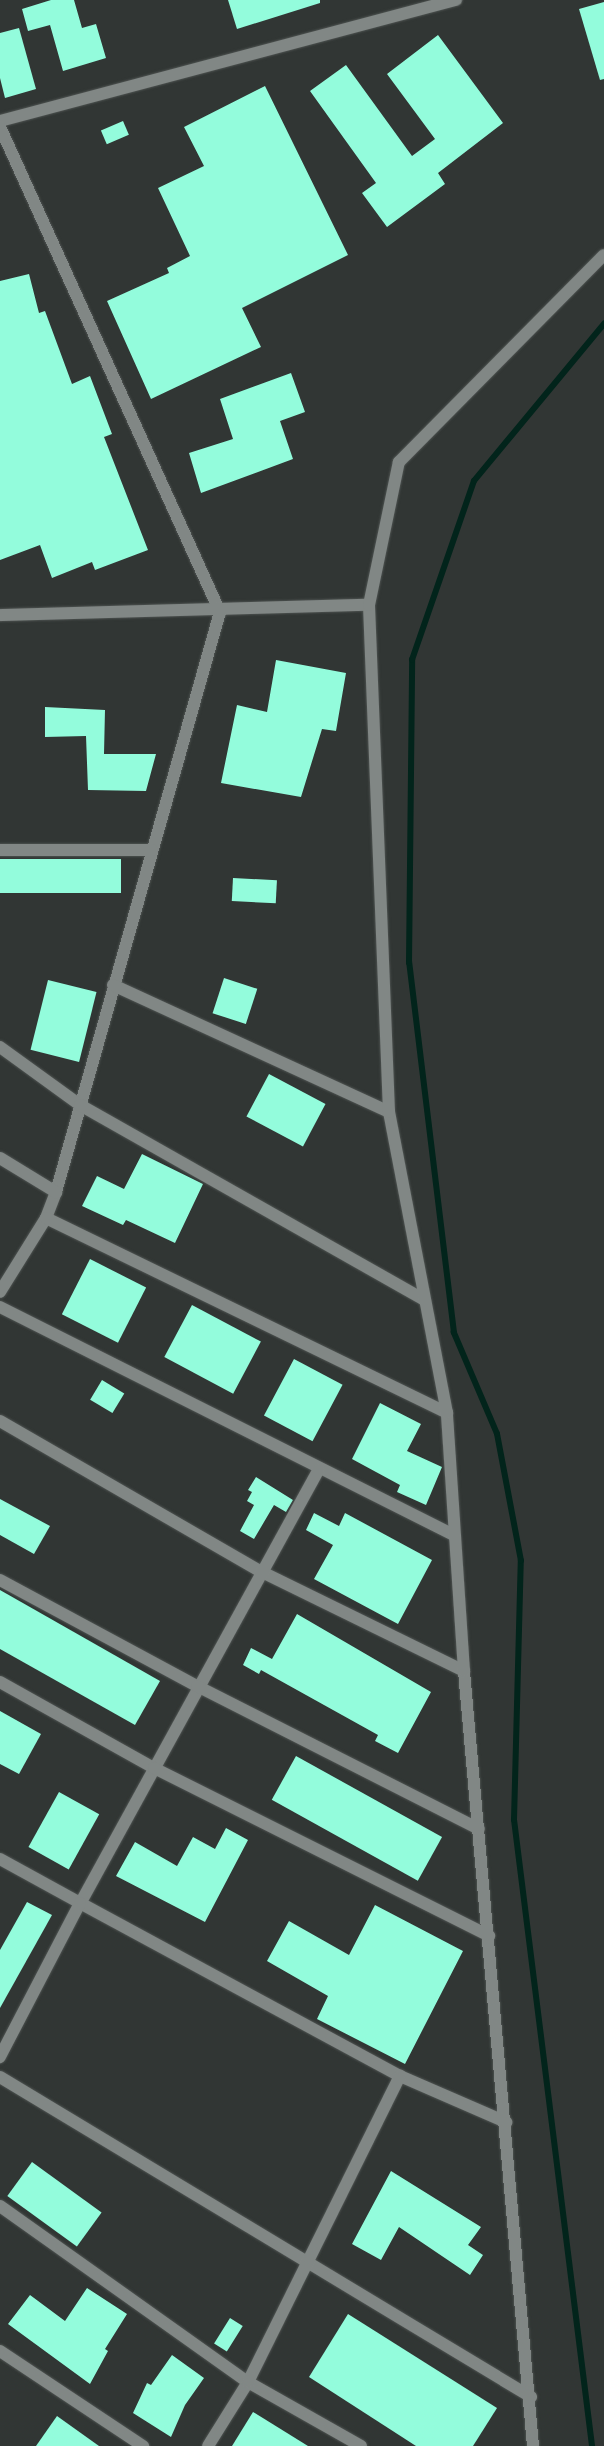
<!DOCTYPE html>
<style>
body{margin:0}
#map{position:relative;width:604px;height:2446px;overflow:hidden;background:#313634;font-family:Arial,sans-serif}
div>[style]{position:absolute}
.stream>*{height:5.5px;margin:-2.75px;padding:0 2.75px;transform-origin:2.75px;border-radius:2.75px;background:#02241b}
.building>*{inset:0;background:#93fcdc;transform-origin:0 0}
.roads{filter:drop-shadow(0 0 1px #4e5351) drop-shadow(0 0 1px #4e5351)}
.minor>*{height:12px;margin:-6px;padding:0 6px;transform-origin:6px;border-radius:6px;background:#818785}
span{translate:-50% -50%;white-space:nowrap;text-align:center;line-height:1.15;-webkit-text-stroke:5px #313634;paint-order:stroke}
</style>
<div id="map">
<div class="stream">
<i style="left:592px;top:2446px;width:631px;rotate:-97.1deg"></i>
<i style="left:514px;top:1820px;width:259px;rotate:-88.5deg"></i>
<i style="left:521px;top:1561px;width:129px;rotate:-100.7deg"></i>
<i style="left:497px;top:1434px;width:110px;rotate:-113.1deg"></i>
<i style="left:454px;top:1333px;width:373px;rotate:-96.9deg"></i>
<i style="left:409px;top:963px;width:303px;rotate:-89.4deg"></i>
<i style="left:412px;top:660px;width:189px;rotate:-70.9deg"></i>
<i style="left:474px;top:481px;width:204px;rotate:-50.4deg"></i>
</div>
<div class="building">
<i style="clip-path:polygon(51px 0,74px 0,82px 28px,96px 24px,106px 58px,63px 71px,50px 25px,28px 31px,22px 9px)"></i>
<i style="clip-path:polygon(228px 0,320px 0,320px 3px,237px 29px)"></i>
<i style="clip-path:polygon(604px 2px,604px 79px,600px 80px,579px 9px)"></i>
<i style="clip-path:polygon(19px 28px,36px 89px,5px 98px,0 78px,0 33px)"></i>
<i style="clip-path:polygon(438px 35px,503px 123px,438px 173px,445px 184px,387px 227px,362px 193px,376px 183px,310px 91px,346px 65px,412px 156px,435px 139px,387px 74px)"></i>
<i style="clip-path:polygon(265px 86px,348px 255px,242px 308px,261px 347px,151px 399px,107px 301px,169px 273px,167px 268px,190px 256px,158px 188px,204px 166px,184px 127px)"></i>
<i style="left:123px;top:121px;width:15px;height:24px;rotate:67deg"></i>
<i style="clip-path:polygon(29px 274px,39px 313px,45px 311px,72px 384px,90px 376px,112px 434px,104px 437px,148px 550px,95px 570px,92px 562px,52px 578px,40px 545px,0 560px,0 281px)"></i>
<i style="clip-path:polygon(291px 373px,305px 412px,280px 421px,293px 459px,201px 493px,189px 453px,233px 439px,220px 399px)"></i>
<i style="clip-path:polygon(276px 660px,346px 673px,336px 731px,322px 729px,301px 797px,221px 783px,237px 705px,267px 712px)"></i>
<i style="clip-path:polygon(45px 707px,105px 710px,104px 754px,156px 754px,146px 791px,88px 790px,86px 736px,45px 737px)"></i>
<i style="left:0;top:859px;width:121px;height:34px"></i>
<i style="left:233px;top:878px;width:44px;height:23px;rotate:3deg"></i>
<i style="left:224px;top:978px;width:35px;height:37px;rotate:18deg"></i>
<i style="left:48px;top:980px;width:50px;height:72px;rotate:14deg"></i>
<i style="left:269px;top:1074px;width:64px;height:48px;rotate:28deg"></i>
<i style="clip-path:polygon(142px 1154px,203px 1184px,175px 1243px,126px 1220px,123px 1225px,82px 1206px,97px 1176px,124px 1189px)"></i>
<i style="left:90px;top:1259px;width:63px;height:62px;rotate:27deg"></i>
<i style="left:192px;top:1305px;width:78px;height:59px;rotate:28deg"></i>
<i style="left:294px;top:1359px;width:55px;height:64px;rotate:28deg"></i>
<i style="left:102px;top:1380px;width:26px;height:23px;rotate:31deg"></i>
<i style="clip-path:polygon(380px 1403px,421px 1424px,407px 1451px,442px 1467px,426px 1505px,397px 1492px,400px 1485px,352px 1459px)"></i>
<i style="clip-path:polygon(256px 1477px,293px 1500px,286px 1512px,274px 1505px,254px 1539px,240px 1531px,254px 1505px,247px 1501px,252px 1492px,248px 1490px)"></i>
<i style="clip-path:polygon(0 1499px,50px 1526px,34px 1554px,0 1535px)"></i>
<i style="clip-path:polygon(314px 1513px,339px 1526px,345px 1513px,432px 1560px,398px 1624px,314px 1579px,333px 1545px,306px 1530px)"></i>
<i style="clip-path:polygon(0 1590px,160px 1681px,135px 1725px,0 1649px)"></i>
<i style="clip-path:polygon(297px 1614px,431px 1692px,398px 1753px,375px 1741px,378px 1735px,261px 1670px,259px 1674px,243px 1665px,251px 1648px,272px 1659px)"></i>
<i style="clip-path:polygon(0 1711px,41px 1734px,19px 1774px,0 1764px)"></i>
<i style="left:296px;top:1756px;width:167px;height:50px;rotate:29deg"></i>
<i style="left:59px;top:1792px;width:46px;height:63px;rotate:29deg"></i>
<i style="clip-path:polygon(226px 1828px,248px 1840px,205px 1922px,116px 1876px,135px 1842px,177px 1866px,193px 1837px,215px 1849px)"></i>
<i style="clip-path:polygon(27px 1902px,52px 1915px,0 2008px,0 1950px)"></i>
<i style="clip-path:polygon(375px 1905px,463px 1951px,405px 2064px,317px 2019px,328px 1996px,267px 1961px,289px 1921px,349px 1955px)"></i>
<i style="left:32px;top:2162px;width:86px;height:42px;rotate:36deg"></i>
<i style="clip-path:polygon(391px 2171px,481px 2227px,468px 2245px,483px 2255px,470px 2275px,399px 2227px,381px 2260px,352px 2244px)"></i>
<i style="clip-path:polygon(87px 2288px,127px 2314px,105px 2349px,108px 2351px,90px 2384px,8px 2324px,30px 2295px,65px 2321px)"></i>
<i style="clip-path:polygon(348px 2314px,497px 2408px,473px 2446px,416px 2446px,309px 2377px)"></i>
<i style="left:230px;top:2318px;width:15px;height:30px;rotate:32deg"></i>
<i style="clip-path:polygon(172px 2355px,204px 2378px,185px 2405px,171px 2437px,133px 2413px,147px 2383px,151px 2385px)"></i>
<i style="clip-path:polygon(253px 2412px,308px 2446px,232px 2446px)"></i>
<i style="clip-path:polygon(57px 2416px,99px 2446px,36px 2446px)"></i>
</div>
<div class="roads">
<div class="minor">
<i style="left:0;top:121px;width:472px;rotate:-14.9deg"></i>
<i style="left:0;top:127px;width:533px;rotate:65.6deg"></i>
<i style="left:220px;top:612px;width:603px;rotate:105.79deg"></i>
<i style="left:56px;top:1192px;width:28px;rotate:111deg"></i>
<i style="left:46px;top:1218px;width:87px;rotate:121.9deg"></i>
<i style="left:0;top:615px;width:369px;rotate:-1.6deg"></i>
<i style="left:0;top:850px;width:152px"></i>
<i style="left:113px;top:985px;width:304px;rotate:24.7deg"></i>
<i style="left:0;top:1047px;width:99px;rotate:35.9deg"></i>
<i style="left:80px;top:1105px;width:396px;rotate:29.5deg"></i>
<i style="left:0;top:1158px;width:66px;rotate:31.3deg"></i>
<i style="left:46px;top:1218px;width:446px;rotate:25.9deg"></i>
<i style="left:0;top:1307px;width:508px;rotate:26.67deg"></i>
<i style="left:0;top:1421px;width:302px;rotate:30deg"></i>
<i style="left:262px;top:1572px;width:225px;rotate:26.1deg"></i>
<i style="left:319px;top:1469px;width:495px;rotate:118.8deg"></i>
<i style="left:80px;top:1903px;width:364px;rotate:28.4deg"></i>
<i style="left:400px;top:2076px;width:116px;rotate:23.5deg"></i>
<i style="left:0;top:1580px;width:224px;rotate:28.3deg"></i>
<i style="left:197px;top:1686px;width:316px;rotate:26.9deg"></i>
<i style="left:0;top:1682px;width:176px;rotate:29.2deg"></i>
<i style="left:154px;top:1768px;width:375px;rotate:26.6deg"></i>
<i style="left:0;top:1859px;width:91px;rotate:28.8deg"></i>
<i style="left:80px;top:1903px;width:174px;rotate:117.5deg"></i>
<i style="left:0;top:2077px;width:620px;rotate:31.07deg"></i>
<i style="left:0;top:2206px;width:304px;rotate:35.4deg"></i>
<i style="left:248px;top:2382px;width:75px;rotate:122deg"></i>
<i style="left:0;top:2351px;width:172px;rotate:33.6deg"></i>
<i style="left:361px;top:2446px;width:130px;rotate:-150.5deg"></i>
<i style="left:248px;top:2382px;width:342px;rotate:-63.6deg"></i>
<i style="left:533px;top:2446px;width:778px;rotate:-95.09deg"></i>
<i style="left:464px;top:1671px;width:259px;rotate:-93.8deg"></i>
<i style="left:447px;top:1413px;width:307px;rotate:-100.9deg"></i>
<i style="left:389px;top:1112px;width:507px;rotate:-92.26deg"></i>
<i style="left:369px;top:605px;width:146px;rotate:-78.2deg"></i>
<i style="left:399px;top:462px;width:291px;rotate:-45.3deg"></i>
</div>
</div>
</div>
